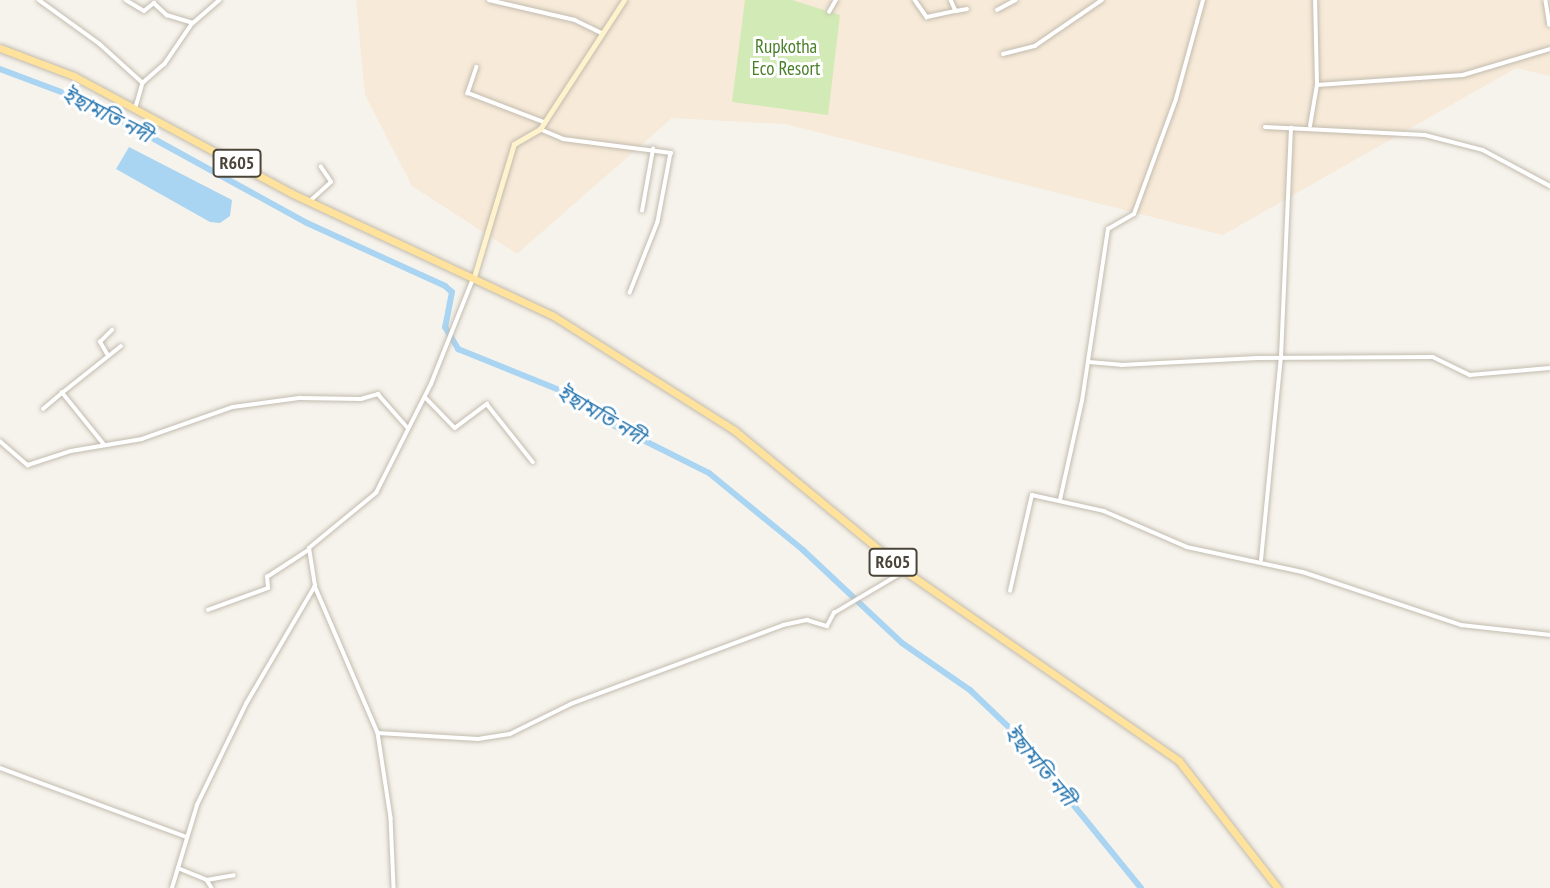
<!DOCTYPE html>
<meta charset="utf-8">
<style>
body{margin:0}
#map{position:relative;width:1550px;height:888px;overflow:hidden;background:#f6f3ec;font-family:"PT Sans Narrow","Noto Sans Bengali",sans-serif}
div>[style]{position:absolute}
.commercial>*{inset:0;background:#f7ead8}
.green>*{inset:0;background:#d2eab5}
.water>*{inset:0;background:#a9d4f2}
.river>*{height:6px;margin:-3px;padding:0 3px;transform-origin:3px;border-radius:3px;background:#a9d4f2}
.roads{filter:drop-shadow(0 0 2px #c2bbae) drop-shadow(0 0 2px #c2bbae)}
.street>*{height:3.5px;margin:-1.75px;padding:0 1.75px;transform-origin:1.75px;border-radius:1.75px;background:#fff}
.secondary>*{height:5px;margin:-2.5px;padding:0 2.5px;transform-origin:2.5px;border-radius:2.5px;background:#fff3cd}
.primary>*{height:7px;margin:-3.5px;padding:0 3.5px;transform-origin:3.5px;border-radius:3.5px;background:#ffe39c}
span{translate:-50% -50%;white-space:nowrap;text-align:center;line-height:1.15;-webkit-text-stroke:6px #fff;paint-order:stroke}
.shield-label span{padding:2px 5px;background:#fff;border:2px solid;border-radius:5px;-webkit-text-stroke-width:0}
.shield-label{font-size:18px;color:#4b4439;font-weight:700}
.park-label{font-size:19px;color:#4a7f2a}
.water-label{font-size:21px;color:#2e7ab2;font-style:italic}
</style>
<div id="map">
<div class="commercial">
<i style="clip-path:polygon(356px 0,1550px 0,1550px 76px,1516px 68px,1223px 235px,785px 124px,672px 118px,517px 254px,412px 186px,365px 95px)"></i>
</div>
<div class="green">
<i style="clip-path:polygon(745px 0,792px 0,840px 15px,828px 115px,732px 102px)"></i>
</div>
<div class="water">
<i style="clip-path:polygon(129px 147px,232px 200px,230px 216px,220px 223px,210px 222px,116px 169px)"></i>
</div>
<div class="river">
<i style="left:0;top:69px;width:91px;rotate:20.6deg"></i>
<i style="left:85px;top:101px;width:253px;rotate:28.8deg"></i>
<i style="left:307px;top:223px;width:152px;rotate:24.5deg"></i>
<i style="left:445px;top:286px;width:9px;rotate:41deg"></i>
<i style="left:452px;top:292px;width:36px;rotate:101deg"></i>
<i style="left:445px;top:327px;width:26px;rotate:59deg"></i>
<i style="left:458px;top:349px;width:128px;rotate:22deg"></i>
<i style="left:577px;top:397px;width:25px;rotate:29deg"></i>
<i style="left:599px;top:409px;width:21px;rotate:49deg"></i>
<i style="left:613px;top:425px;width:107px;rotate:26.6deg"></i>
<i style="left:709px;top:473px;width:122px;rotate:39.3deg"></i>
<i style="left:803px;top:550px;width:136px;rotate:43.2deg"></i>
<i style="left:902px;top:643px;width:83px;rotate:34.7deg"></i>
<i style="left:970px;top:690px;width:62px;rotate:43.7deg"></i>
<i style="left:1015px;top:733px;width:200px;rotate:50.9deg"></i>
</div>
<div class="roads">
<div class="street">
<i style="left:39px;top:0;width:75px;rotate:35.8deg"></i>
<i style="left:100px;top:44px;width:58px;rotate:42.2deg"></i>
<i style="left:143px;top:83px;width:26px;rotate:106deg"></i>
<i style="left:126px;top:0;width:21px;rotate:31deg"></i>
<i style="left:144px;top:11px;width:13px;rotate:-39deg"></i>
<i style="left:154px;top:3px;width:18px;rotate:43deg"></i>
<i style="left:167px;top:15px;width:27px;rotate:17deg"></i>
<i style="left:193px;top:23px;width:50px;rotate:124.3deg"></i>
<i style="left:165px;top:64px;width:29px;rotate:139deg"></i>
<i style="left:489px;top:0;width:88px;rotate:13.1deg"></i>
<i style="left:575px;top:20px;width:30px;rotate:26deg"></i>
<i style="left:915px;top:0;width:21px;rotate:55deg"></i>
<i style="left:927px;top:17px;width:30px;rotate:-12deg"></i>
<i style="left:951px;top:0;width:12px;rotate:66deg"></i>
<i style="left:956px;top:11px;width:11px;rotate:-10deg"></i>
<i style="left:1546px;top:1px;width:24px;rotate:81deg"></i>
<i style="left:997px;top:10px;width:21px;rotate:-28deg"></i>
<i style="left:829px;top:12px;width:14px;rotate:-60deg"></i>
<i style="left:193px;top:23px;width:35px;rotate:-41deg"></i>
<i style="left:1003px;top:54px;width:33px;rotate:-14deg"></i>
<i style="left:1035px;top:46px;width:81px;rotate:-34.5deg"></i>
<i style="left:477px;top:67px;width:28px;rotate:109deg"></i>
<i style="left:468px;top:93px;width:81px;rotate:20.9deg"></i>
<i style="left:1317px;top:85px;width:146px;rotate:-3.9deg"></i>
<i style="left:1463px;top:75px;width:91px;rotate:-16.6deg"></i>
<i style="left:1310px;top:126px;width:42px;rotate:-80.3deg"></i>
<i style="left:1317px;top:85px;width:85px;rotate:-91.3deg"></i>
<i style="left:1265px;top:127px;width:160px;rotate:2.9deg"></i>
<i style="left:1425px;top:135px;width:60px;rotate:14.5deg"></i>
<i style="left:1483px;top:150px;width:76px;rotate:28.2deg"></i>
<i style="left:540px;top:129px;width:25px;rotate:23deg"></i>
<i style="left:563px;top:139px;width:109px;rotate:7.4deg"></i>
<i style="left:671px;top:153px;width:70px;rotate:100.7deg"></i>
<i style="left:658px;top:222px;width:76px;rotate:111.5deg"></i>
<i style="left:310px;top:201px;width:28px;rotate:-42deg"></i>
<i style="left:331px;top:182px;width:18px;rotate:-124deg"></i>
<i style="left:642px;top:211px;width:63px;rotate:-79.9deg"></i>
<i style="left:108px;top:356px;width:16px;rotate:-120deg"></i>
<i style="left:100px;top:342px;width:17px;rotate:-45deg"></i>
<i style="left:1089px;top:362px;width:32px;rotate:5deg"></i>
<i style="left:1121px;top:365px;width:136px;rotate:-2.9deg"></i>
<i style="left:1257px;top:358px;width:176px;rotate:-0.3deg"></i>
<i style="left:1433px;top:357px;width:41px;rotate:25.9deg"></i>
<i style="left:1470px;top:375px;width:80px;rotate:-5deg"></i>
<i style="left:425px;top:397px;width:43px;rotate:45.9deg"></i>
<i style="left:455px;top:428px;width:40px;rotate:-37deg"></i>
<i style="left:487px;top:404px;width:74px;rotate:51.6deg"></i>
<i style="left:43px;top:409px;width:25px;rotate:-40deg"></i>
<i style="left:0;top:441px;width:37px;rotate:41deg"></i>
<i style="left:28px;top:465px;width:45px;rotate:-18deg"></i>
<i style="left:71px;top:451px;width:72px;rotate:-9.6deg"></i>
<i style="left:142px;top:439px;width:96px;rotate:-19.4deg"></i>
<i style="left:233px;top:407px;width:68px;rotate:-7.7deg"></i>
<i style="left:300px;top:398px;width:61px;rotate:0.9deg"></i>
<i style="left:361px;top:399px;width:18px;rotate:-16deg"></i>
<i style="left:378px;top:394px;width:45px;rotate:48.6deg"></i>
<i style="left:104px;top:445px;width:67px;rotate:-128.9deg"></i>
<i style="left:62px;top:393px;width:75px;rotate:-38.5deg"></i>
<i style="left:1060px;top:500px;width:101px;rotate:-77.5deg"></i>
<i style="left:1082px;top:401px;width:174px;rotate:-81.4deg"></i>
<i style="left:1108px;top:229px;width:30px;rotate:-30deg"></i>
<i style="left:1134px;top:214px;width:122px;rotate:-69.9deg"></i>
<i style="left:1176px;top:99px;width:103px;rotate:-74.7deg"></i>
<i style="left:1261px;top:560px;width:204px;rotate:-84.4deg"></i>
<i style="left:1281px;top:357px;width:229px;rotate:-87.5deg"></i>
<i style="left:315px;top:586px;width:160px;rotate:66.8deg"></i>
<i style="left:378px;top:733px;width:86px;rotate:81.3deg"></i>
<i style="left:391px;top:818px;width:70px;rotate:87.5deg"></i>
<i style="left:1010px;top:591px;width:98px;rotate:-77.1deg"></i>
<i style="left:1032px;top:495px;width:74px;rotate:12.5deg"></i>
<i style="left:1104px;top:511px;width:90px;rotate:23.4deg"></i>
<i style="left:1187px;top:547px;width:119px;rotate:12.2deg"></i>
<i style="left:1303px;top:572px;width:167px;rotate:18.5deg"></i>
<i style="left:1461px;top:625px;width:90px;rotate:6.4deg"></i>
<i style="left:208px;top:610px;width:64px;rotate:-20.1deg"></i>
<i style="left:268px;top:588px;width:11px;rotate:-95deg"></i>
<i style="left:267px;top:577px;width:48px;rotate:-33deg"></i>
<i style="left:378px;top:733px;width:100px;rotate:3.4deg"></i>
<i style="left:478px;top:739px;width:32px;rotate:-9deg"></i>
<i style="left:510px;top:734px;width:68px;rotate:-26.2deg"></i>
<i style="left:571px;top:704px;width:226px;rotate:-20.4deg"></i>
<i style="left:783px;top:625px;width:25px;rotate:-12deg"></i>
<i style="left:807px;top:620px;width:21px;rotate:17deg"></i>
<i style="left:827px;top:626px;width:15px;rotate:-62deg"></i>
<i style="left:834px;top:613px;width:80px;rotate:-30.7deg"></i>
<i style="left:0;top:768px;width:199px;rotate:20.3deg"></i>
<i style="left:178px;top:868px;width:31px;rotate:22deg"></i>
<i style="left:207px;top:880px;width:9px;rotate:58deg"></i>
<i style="left:207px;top:880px;width:27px;rotate:-10deg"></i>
<i style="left:172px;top:888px;width:87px;rotate:-73.2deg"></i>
<i style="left:197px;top:805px;width:112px;rotate:-64.1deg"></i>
<i style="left:246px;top:704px;width:137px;rotate:-59.7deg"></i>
<i style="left:315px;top:586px;width:38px;rotate:-99deg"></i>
<i style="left:309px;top:548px;width:87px;rotate:-39.4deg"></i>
<i style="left:376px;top:493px;width:122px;rotate:-63.2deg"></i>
<i style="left:431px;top:384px;width:113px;rotate:-68.2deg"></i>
</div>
<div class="secondary">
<i style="left:474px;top:277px;width:139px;rotate:-73.3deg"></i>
<i style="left:514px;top:144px;width:30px;rotate:-30deg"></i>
<i style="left:540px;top:129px;width:154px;rotate:-56.9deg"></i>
</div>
<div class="primary">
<i style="left:0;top:48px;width:79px;rotate:20.7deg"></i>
<i style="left:74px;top:76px;width:247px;rotate:28.3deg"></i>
<i style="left:291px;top:193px;width:288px;rotate:25.1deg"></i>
<i style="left:552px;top:315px;width:215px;rotate:32.3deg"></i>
<i style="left:734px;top:430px;width:222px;rotate:39.5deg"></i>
<i style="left:905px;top:571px;width:333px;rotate:34.7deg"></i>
<i style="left:1179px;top:761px;width:161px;rotate:52.1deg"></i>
</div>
</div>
<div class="shield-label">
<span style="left:237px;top:163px">R605</span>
<span style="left:893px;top:562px">R605</span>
</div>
<div class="park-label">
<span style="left:786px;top:58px">Rupkotha<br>Eco Resort</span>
</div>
<div class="water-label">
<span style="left:107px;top:115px;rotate:27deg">ইছামতি নদী</span>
<span style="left:601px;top:415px;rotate:30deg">ইছামতি নদী</span>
<span style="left:1040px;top:766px;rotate:50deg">ইছামতি নদী</span>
</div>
</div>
